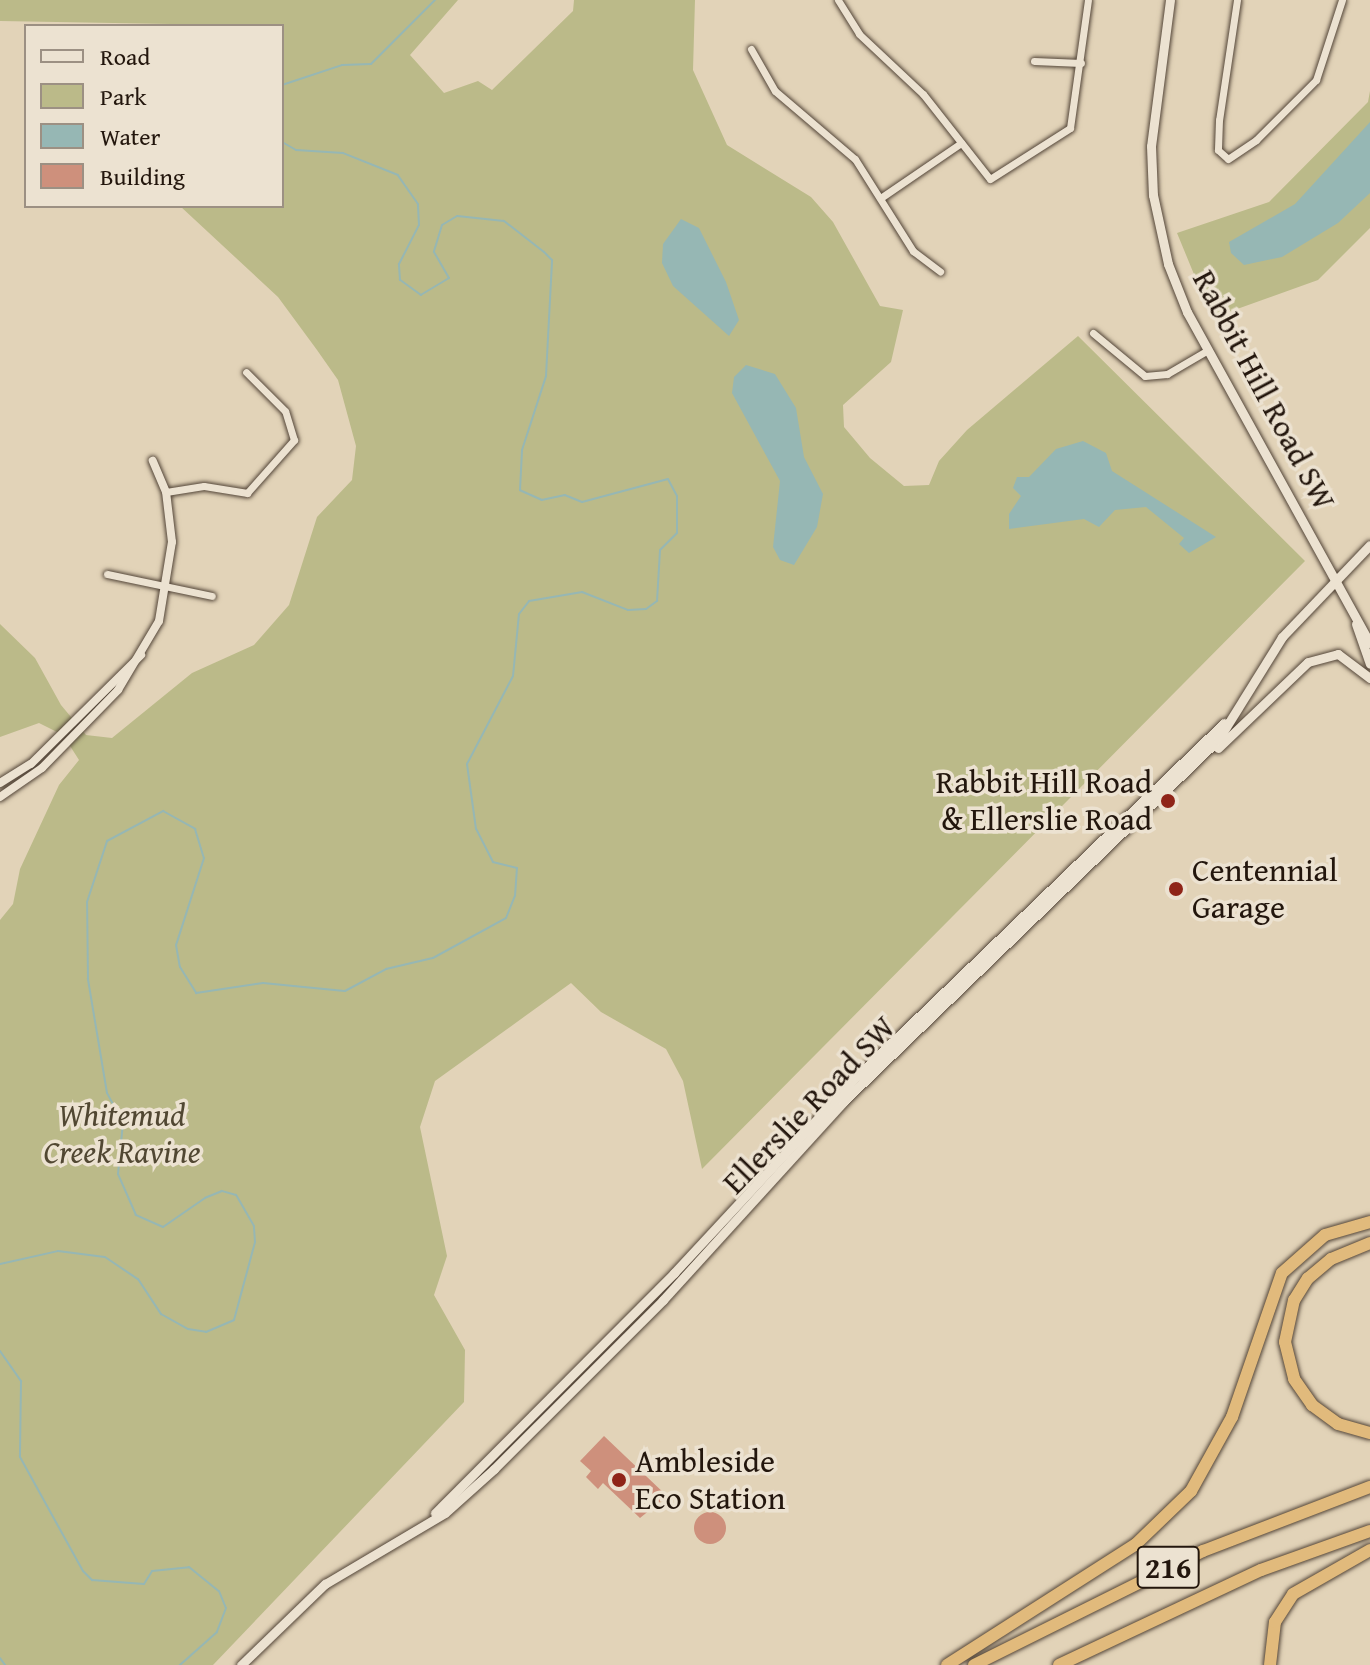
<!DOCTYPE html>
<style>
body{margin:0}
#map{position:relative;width:1370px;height:1665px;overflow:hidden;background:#e2d3b8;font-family:"Gentium Book Plus",serif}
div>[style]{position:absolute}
.green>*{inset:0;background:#bbba89}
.water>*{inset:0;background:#96b7b4}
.stream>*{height:2px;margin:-1px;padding:0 1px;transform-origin:1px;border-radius:1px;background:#96b7b4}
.building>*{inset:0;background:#ce907c}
.round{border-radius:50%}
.roads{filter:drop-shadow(0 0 2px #534538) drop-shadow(0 0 2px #534538)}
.minor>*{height:7px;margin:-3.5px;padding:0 3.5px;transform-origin:3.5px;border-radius:3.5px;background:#ece2d1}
.tertiary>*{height:8px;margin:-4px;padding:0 4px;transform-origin:4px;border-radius:4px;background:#ece2d1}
.secondary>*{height:9px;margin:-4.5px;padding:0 4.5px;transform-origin:4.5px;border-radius:4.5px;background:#ece2d1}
.motorway>*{height:12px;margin:-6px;padding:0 6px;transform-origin:6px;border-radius:6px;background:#e1ba7c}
.dots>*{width:22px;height:22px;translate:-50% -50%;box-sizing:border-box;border:4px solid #ece2d1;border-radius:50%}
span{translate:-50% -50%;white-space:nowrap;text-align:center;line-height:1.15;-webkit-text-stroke:7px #ece2d1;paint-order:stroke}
.shield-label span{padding:2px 6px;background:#ece2d1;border:2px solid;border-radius:6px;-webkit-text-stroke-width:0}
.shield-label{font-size:30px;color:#23160d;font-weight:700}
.street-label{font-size:32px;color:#23160d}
.poi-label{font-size:32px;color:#23160d}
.right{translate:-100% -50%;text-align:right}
.left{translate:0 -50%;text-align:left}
.park-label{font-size:32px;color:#514732;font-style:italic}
.legend{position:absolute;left:24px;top:24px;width:260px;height:184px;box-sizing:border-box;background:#ece2d1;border:2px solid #9c9083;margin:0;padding:10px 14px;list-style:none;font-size:24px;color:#23160d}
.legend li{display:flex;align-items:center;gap:16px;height:40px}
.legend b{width:40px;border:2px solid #9c9083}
</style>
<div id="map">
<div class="green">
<i style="clip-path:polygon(0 0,458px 0,410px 55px,444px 93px,478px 81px,492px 90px,573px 11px,574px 0,695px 0,693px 70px,727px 145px,811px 197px,833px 222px,880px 306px,903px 310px,891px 362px,843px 405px,844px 427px,870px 458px,904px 486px,929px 485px,939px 461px,967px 430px,1078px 336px,1305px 561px,702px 1169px,683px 1081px,666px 1049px,601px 1012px,571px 983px,435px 1081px,420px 1127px,447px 1256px,434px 1295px,465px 1350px,464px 1402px,213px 1665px,0 1665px,0 920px,13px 904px,20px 869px,59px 785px,79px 760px,63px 735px,39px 723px,0 737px,0 624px,35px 658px,61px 705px,86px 735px,112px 738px,192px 673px,254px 645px,289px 605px,317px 517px,352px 480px,356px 446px,338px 380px,317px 350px,278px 297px,180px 206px,282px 206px,282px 26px,0 21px)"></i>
<i style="clip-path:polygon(1370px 91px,1370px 228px,1318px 280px,1212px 318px,1177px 233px,1269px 202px,1368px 102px)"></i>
</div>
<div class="water">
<i style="clip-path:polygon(1370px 122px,1370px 193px,1338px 223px,1282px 257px,1244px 265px,1231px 253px,1229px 242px,1295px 204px)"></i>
<i style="clip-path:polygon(681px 219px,699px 228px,726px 282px,739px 320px,729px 336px,673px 286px,662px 263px,663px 244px)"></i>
<i style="clip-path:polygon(746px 365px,775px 374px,796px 408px,804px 457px,823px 494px,817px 527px,794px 565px,780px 560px,773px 547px,780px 481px,732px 393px,734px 377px)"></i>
<i style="clip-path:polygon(1083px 441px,1106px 453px,1112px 471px,1216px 537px,1189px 553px,1179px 544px,1184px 538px,1146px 507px,1115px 510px,1099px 527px,1084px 519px,1009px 529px,1009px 514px,1021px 496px,1013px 488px,1017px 477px,1029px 477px,1056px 449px)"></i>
</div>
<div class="stream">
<i style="left:282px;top:85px;width:63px;rotate:-18.4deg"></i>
<i style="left:342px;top:65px;width:29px;rotate:-2deg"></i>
<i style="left:371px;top:64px;width:91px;rotate:-45deg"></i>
<i style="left:0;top:1264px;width:59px;rotate:-12.6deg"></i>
<i style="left:58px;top:1251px;width:47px;rotate:7.3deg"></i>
<i style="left:105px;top:1257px;width:40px;rotate:34deg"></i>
<i style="left:138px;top:1279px;width:42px;rotate:56.7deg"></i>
<i style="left:161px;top:1314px;width:31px;rotate:29deg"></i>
<i style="left:188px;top:1329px;width:18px;rotate:9deg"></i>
<i style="left:206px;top:1332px;width:30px;rotate:-23deg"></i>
<i style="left:234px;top:1320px;width:81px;rotate:-74.9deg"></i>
<i style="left:255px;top:1242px;width:16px;rotate:-94deg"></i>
<i style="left:254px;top:1226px;width:36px;rotate:-120deg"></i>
<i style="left:236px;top:1195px;width:15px;rotate:-164deg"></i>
<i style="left:222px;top:1191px;width:18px;rotate:158deg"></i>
<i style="left:205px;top:1198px;width:51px;rotate:145.4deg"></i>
<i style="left:163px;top:1227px;width:30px;rotate:-156deg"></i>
<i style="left:136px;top:1215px;width:45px;rotate:-113.7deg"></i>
<i style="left:118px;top:1174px;width:52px;rotate:-84.5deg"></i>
<i style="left:123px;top:1122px;width:33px;rotate:-119deg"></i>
<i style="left:107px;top:1093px;width:116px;rotate:-99.5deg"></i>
<i style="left:88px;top:979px;width:77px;rotate:-90.7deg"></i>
<i style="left:87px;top:902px;width:64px;rotate:-71.8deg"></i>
<i style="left:107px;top:841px;width:64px;rotate:-28.2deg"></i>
<i style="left:163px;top:811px;width:37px;rotate:29deg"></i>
<i style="left:195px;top:829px;width:30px;rotate:73deg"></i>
<i style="left:204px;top:858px;width:91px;rotate:107.8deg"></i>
<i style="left:176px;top:945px;width:22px;rotate:80deg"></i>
<i style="left:180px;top:967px;width:31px;rotate:58deg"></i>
<i style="left:196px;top:993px;width:68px;rotate:-8.5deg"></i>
<i style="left:263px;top:983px;width:82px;rotate:5.6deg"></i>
<i style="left:345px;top:991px;width:47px;rotate:-28.2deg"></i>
<i style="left:386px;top:969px;width:48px;rotate:-13.2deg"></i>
<i style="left:433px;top:958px;width:83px;rotate:-28.7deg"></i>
<i style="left:506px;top:918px;width:24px;rotate:-68deg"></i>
<i style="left:515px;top:896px;width:28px;rotate:-86deg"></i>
<i style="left:517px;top:868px;width:25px;rotate:-166deg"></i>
<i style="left:493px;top:862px;width:37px;rotate:-117deg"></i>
<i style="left:476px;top:829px;width:66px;rotate:-97.9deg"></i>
<i style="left:467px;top:764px;width:99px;rotate:-62.4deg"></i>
<i style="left:513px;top:676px;width:62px;rotate:-84.5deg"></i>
<i style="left:519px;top:614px;width:16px;rotate:-52deg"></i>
<i style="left:529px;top:601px;width:54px;rotate:-9.6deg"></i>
<i style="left:582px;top:592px;width:49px;rotate:21.4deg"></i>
<i style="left:628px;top:610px;width:18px;rotate:-3deg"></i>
<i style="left:646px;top:609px;width:14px;rotate:-36deg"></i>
<i style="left:657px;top:601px;width:51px;rotate:-86.6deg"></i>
<i style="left:660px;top:550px;width:24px;rotate:-45deg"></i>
<i style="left:677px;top:533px;width:37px;rotate:-90deg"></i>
<i style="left:677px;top:496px;width:19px;rotate:-118deg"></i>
<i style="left:668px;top:479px;width:89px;rotate:165deg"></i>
<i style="left:582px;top:502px;width:18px;rotate:-158deg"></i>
<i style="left:565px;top:495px;width:24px;rotate:168deg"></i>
<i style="left:542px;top:500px;width:24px;rotate:-156deg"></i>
<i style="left:520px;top:490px;width:40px;rotate:-87.1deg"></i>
<i style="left:522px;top:450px;width:78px;rotate:-72deg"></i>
<i style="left:546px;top:376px;width:116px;rotate:-87deg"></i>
<i style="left:552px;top:260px;width:11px;rotate:-135deg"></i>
<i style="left:544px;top:252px;width:51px;rotate:-142.2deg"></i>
<i style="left:504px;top:221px;width:47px;rotate:-173.9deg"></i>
<i style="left:457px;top:216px;width:17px;rotate:149deg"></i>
<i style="left:442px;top:225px;width:28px;rotate:107deg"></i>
<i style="left:434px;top:252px;width:30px;rotate:60deg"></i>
<i style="left:449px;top:278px;width:33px;rotate:149deg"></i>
<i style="left:421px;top:295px;width:26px;rotate:-144deg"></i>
<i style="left:400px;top:280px;width:16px;rotate:-94deg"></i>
<i style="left:399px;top:264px;width:44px;rotate:-62.9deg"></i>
<i style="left:419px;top:225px;width:21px;rotate:-93deg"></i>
<i style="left:418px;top:204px;width:35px;rotate:-125deg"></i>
<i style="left:398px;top:175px;width:59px;rotate:-158.2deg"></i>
<i style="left:343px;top:153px;width:47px;rotate:-176.3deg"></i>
<i style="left:296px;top:150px;width:16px;rotate:-150deg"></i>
<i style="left:0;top:1351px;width:37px;rotate:55deg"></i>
<i style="left:21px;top:1381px;width:76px;rotate:90.8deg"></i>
<i style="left:20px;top:1457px;width:130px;rotate:61.1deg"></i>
<i style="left:83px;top:1571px;width:13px;rotate:45deg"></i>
<i style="left:92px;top:1580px;width:52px;rotate:4.4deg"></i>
<i style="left:144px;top:1584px;width:15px;rotate:-58deg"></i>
<i style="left:152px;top:1571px;width:37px;rotate:-6deg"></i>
<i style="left:189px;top:1567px;width:38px;rotate:39deg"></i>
<i style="left:219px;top:1591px;width:18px;rotate:68deg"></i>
<i style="left:226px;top:1608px;width:26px;rotate:111deg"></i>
<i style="left:217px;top:1632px;width:50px;rotate:138.3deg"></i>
<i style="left:0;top:1658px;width:9px;rotate:54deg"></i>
</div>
<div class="building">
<i style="clip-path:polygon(604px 1436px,667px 1496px,640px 1518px,603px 1483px,598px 1489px,586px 1477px,591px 1471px,580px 1461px)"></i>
<i class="round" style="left:694px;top:1512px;width:32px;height:32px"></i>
</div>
<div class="roads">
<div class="minor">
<i style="left:838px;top:0;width:40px;rotate:58deg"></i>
<i style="left:859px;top:34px;width:88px;rotate:43.2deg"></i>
<i style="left:923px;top:94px;width:108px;rotate:51.8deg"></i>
<i style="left:990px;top:179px;width:95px;rotate:-32.5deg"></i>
<i style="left:1070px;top:128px;width:129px;rotate:-82deg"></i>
<i style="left:1237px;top:0;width:121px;rotate:98.5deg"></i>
<i style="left:1219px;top:120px;width:30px;rotate:92deg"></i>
<i style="left:1218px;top:150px;width:13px;rotate:42deg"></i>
<i style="left:1228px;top:159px;width:34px;rotate:-34deg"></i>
<i style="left:1256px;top:140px;width:85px;rotate:-45deg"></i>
<i style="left:1316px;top:80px;width:84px;rotate:-72deg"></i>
<i style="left:751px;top:49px;width:48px;rotate:60.3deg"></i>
<i style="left:775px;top:91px;width:105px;rotate:40.4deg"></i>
<i style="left:855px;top:159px;width:109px;rotate:57.8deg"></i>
<i style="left:913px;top:251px;width:34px;rotate:37deg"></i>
<i style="left:1034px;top:61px;width:47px;rotate:2.4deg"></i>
<i style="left:882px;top:197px;width:96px;rotate:-34.4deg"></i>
<i style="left:1093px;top:333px;width:67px;rotate:39.6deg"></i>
<i style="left:1145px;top:376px;width:22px;rotate:-5deg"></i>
<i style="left:1167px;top:374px;width:48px;rotate:-30.3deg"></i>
<i style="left:166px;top:492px;width:38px;rotate:-9deg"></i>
<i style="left:204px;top:486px;width:44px;rotate:9.2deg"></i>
<i style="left:247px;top:493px;width:71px;rotate:-48.4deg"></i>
<i style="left:294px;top:440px;width:30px;rotate:-107deg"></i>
<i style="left:285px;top:411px;width:55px;rotate:-135deg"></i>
<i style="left:107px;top:574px;width:107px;rotate:11.8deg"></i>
</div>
<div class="tertiary">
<i style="left:0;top:783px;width:36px;rotate:-32deg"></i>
<i style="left:31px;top:764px;width:155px;rotate:-44.7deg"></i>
<i style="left:0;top:797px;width:51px;rotate:-34.6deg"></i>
<i style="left:42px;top:768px;width:109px;rotate:-45.7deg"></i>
<i style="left:118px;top:690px;width:80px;rotate:-59.3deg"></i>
<i style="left:159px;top:621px;width:80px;rotate:-80.7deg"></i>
<i style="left:172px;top:542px;width:50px;rotate:-96.8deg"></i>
<i style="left:166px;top:492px;width:34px;rotate:-113deg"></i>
</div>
<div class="secondary">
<i style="left:1170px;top:0;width:147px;rotate:97.4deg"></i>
<i style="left:1151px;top:146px;width:49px;rotate:87.7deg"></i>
<i style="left:1153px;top:195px;width:71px;rotate:77.7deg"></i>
<i style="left:1168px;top:264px;width:52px;rotate:68.4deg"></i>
<i style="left:1187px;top:312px;width:378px;rotate:61.1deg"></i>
<i style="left:1356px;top:624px;width:42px;rotate:70.7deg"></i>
<i style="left:1218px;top:748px;width:124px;rotate:-43.7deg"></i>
<i style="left:1308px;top:662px;width:31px;rotate:-15deg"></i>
<i style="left:1338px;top:654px;width:40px;rotate:37deg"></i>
<i style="left:435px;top:1513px;width:339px;rotate:-45.1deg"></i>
<i style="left:674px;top:1273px;width:269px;rotate:-47.1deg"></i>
<i style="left:857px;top:1076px;width:509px;rotate:-43.89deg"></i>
<i style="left:241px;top:1665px;width:117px;rotate:-44deg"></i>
<i style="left:325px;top:1584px;width:139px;rotate:-30.6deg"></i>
<i style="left:445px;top:1513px;width:66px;rotate:-41.9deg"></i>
<i style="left:494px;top:1469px;width:239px;rotate:-45deg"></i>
<i style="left:663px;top:1300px;width:268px;rotate:-47.7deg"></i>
<i style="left:843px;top:1102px;width:521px;rotate:-43.99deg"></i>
<i style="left:1218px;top:740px;width:121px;rotate:-58.1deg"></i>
<i style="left:1282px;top:637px;width:127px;rotate:-46.3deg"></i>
</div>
<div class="motorway">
<i style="left:1370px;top:1243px;width:42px;rotate:157.7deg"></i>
<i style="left:1331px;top:1259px;width:30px;rotate:140deg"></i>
<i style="left:1308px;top:1278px;width:26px;rotate:122deg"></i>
<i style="left:1294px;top:1300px;width:43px;rotate:102.1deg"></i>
<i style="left:1285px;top:1342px;width:38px;rotate:76deg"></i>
<i style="left:1294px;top:1379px;width:32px;rotate:55deg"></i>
<i style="left:1312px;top:1405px;width:32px;rotate:36deg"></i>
<i style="left:1338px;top:1424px;width:33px;rotate:16deg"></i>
<i style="left:947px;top:1665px;width:223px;rotate:-32.6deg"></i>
<i style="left:1135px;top:1545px;width:78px;rotate:-44deg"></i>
<i style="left:1191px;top:1491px;width:85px;rotate:-61deg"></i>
<i style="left:1232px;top:1417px;width:152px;rotate:-70.9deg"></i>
<i style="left:1282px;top:1273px;width:57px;rotate:-41.5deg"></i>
<i style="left:1325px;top:1235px;width:47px;rotate:-16.1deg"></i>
<i style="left:974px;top:1665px;width:256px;rotate:-26.5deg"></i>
<i style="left:1203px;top:1551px;width:179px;rotate:-21deg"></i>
<i style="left:1059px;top:1665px;width:223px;rotate:-25.2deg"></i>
<i style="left:1261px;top:1570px;width:116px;rotate:-19.7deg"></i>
<i style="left:1270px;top:1665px;width:43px;rotate:-83.4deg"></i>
<i style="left:1275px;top:1622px;width:33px;rotate:-57deg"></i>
<i style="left:1293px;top:1594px;width:89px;rotate:-29.7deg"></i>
</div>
</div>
<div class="dots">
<i style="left:1168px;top:801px;background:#8f2418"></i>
<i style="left:1176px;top:889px;background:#8f2418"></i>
<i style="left:619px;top:1480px;background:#8f2418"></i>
</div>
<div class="shield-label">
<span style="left:1168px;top:1567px">216</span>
</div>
<div class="street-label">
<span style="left:1264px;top:390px;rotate:62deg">Rabbit Hill Road SW</span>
<span style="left:809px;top:1105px;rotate:-46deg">Ellerslie Road SW</span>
</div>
<div class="poi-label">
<span class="right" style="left:1152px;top:801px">Rabbit Hill Road<br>&amp; Ellerslie Road</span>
<span class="left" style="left:1192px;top:889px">Centennial<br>Garage</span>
<span class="left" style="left:635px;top:1480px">Ambleside<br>Eco Station</span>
</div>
<div class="park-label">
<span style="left:122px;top:1134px">Whitemud<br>Creek Ravine</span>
</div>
<ul class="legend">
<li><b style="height:10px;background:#ece2d1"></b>Road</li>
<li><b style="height:22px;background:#bbba89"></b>Park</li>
<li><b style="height:22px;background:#96b7b4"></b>Water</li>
<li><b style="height:22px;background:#ce907c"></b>Building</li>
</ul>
</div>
